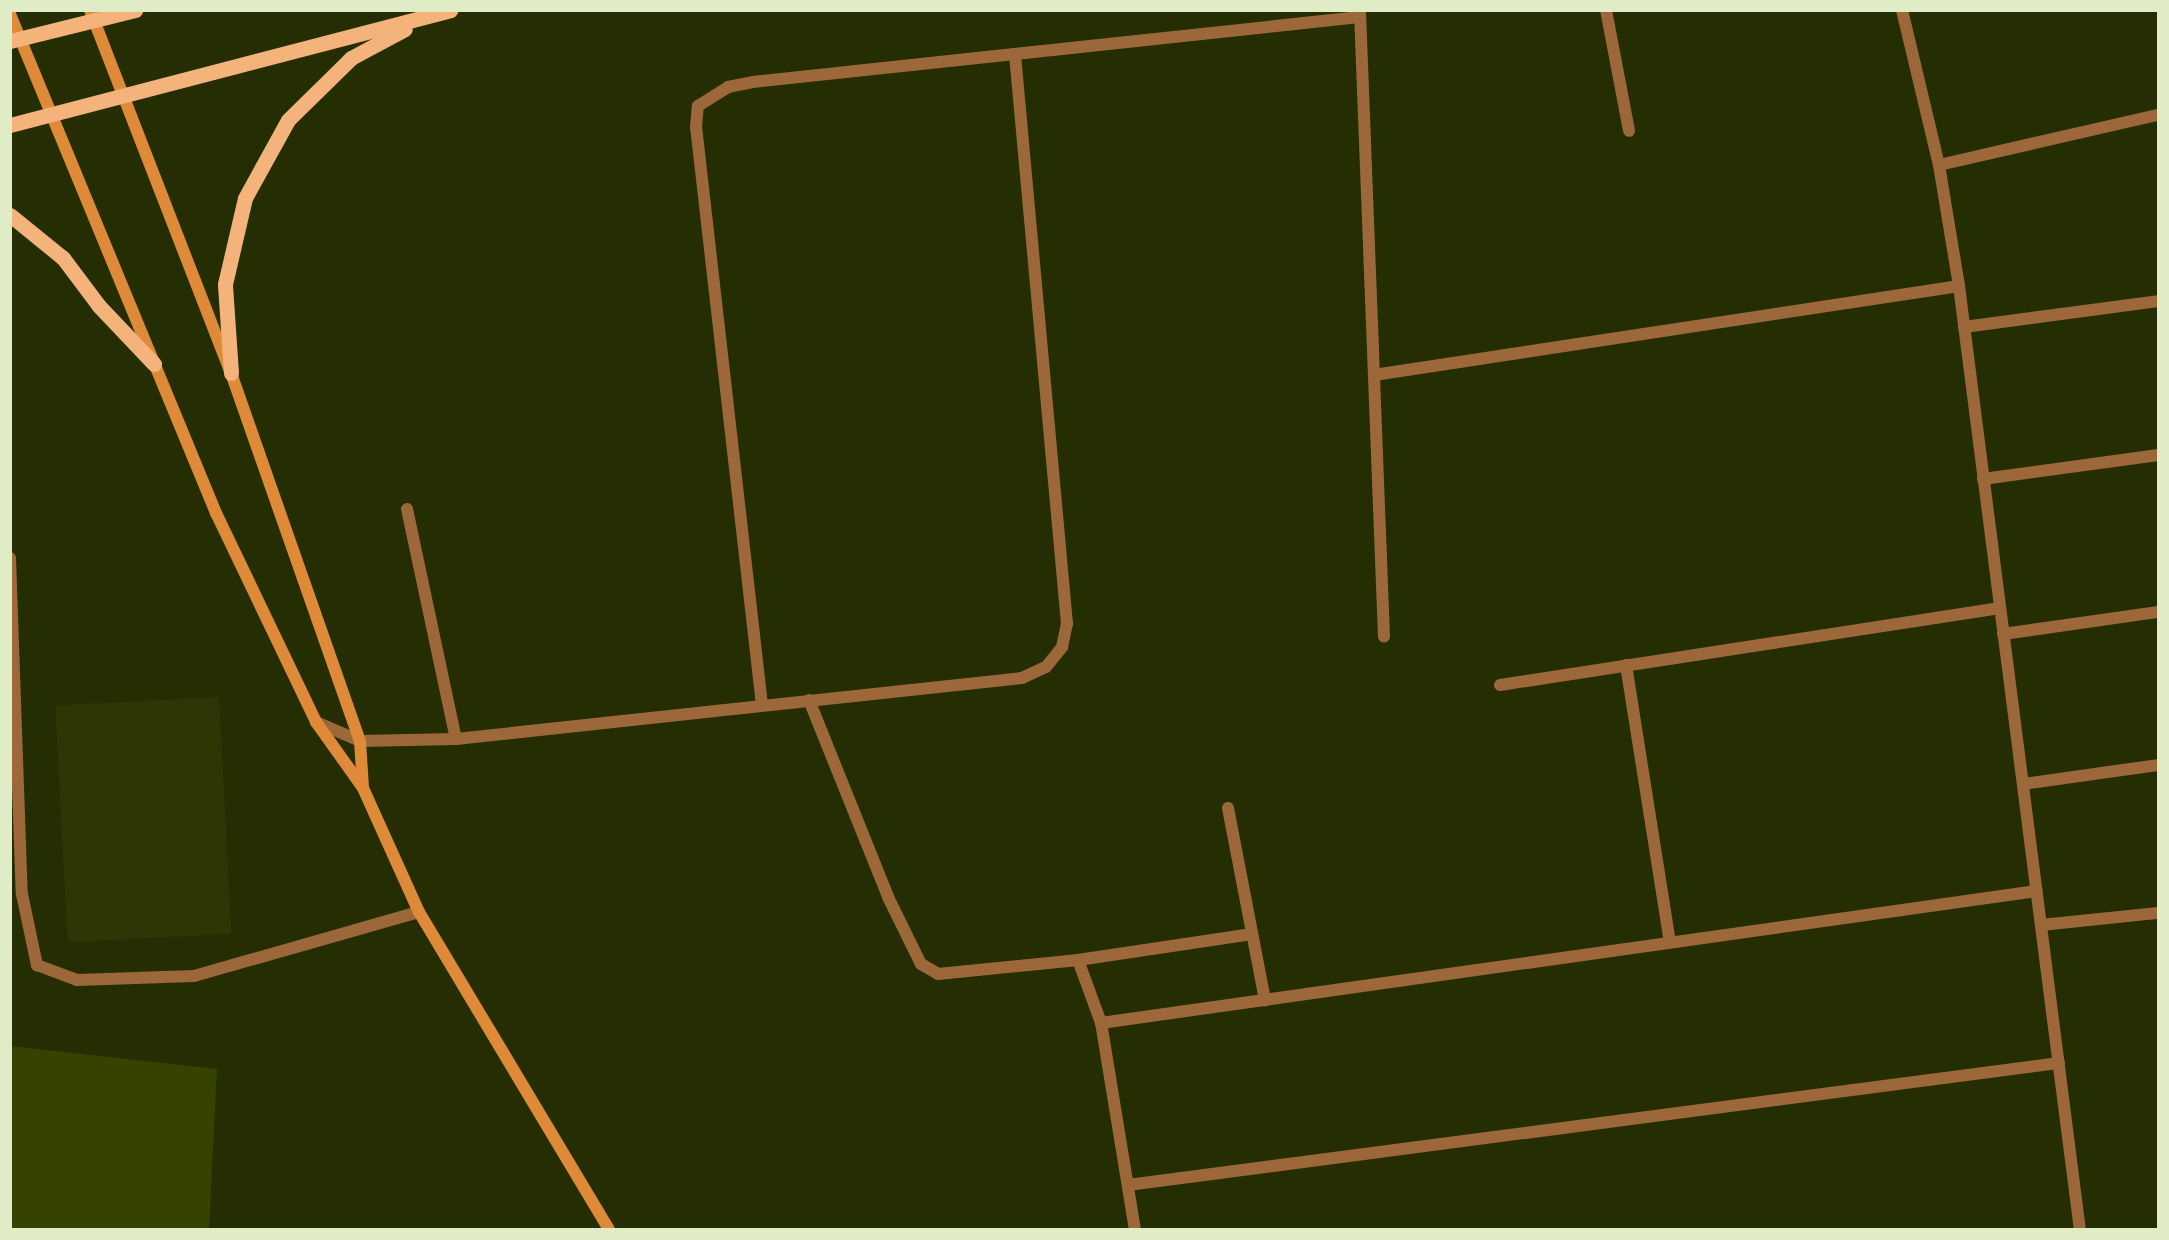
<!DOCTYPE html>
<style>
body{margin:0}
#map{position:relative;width:2169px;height:1240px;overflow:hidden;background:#242e02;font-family:"Space Grotesk",sans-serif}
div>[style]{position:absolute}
.built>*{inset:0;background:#2d3706;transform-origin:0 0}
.building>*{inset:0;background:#354200}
.service>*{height:12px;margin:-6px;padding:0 6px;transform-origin:6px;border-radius:6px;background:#9c6839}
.minor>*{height:12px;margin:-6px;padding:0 6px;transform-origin:6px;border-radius:6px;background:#9c6839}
.secondary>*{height:12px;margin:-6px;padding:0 6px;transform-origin:6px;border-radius:6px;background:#de8a38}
.primary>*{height:15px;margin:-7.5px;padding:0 7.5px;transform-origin:7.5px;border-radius:7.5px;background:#f4b37b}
span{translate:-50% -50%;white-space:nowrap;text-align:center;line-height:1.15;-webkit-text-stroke:5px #242e02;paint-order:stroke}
.frame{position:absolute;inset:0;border:12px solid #e0ecc5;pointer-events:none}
</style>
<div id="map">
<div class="built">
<i style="left:219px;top:697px;width:237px;height:164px;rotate:87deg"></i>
</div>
<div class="building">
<i style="clip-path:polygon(10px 1046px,217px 1069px,209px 1230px,10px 1230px)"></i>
</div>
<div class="service">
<i style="left:1983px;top:479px;width:177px;rotate:-7.8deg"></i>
<i style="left:10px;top:558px;width:336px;rotate:88deg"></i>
<i style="left:22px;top:894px;width:73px;rotate:78.1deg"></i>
<i style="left:37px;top:965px;width:43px;rotate:20.6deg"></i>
<i style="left:77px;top:980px;width:117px;rotate:-2deg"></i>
<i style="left:194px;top:976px;width:234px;rotate:-15.9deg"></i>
<i style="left:809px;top:700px;width:212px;rotate:68.1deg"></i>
<i style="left:888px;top:897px;width:75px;rotate:63.8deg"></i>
<i style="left:921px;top:964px;width:20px;rotate:30deg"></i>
<i style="left:938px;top:974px;width:141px;rotate:-5.7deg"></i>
<i style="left:1078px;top:960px;width:67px;rotate:69.9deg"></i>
<i style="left:2023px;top:784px;width:136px;rotate:-8deg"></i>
<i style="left:1228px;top:808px;width:196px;rotate:79.1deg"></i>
<i style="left:1078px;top:960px;width:176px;rotate:-8.5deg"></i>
<i style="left:1128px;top:1185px;width:939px;rotate:-7.47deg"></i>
</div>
<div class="minor">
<i style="left:1606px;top:10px;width:123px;rotate:79.2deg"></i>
<i style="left:1902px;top:10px;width:159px;rotate:76.6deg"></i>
<i style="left:1939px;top:165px;width:123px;rotate:80.6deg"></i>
<i style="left:1959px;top:286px;width:952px;rotate:82.7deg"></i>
<i style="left:1360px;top:12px;width:625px;rotate:87.8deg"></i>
<i style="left:1939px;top:165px;width:225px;rotate:-12.9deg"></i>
<i style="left:1964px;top:327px;width:196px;rotate:-7.6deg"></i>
<i style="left:1374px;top:375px;width:592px;rotate:-8.65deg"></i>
<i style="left:407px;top:509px;width:235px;rotate:78deg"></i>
<i style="left:2003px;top:634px;width:157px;rotate:-8.1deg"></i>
<i style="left:1626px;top:665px;width:281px;rotate:81deg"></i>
<i style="left:1500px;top:685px;width:506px;rotate:-8.75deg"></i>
<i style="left:762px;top:705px;width:582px;rotate:-96.51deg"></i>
<i style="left:696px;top:127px;width:21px;rotate:-85deg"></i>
<i style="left:698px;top:106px;width:36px;rotate:-32deg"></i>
<i style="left:728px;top:87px;width:25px;rotate:-11deg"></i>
<i style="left:753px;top:82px;width:610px;rotate:-6.11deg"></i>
<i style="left:316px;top:722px;width:48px;rotate:23.4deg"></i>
<i style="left:360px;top:741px;width:96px;rotate:-1.2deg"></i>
<i style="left:456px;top:739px;width:569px;rotate:-6.15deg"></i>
<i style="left:1022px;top:678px;width:26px;rotate:-25deg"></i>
<i style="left:1046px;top:667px;width:26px;rotate:-51deg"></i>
<i style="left:1062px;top:647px;width:24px;rotate:-78deg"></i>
<i style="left:1067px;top:624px;width:571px;rotate:-95.22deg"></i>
<i style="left:2041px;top:925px;width:118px;rotate:-5.9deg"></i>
<i style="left:1135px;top:1230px;width:210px;rotate:-99.3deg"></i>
<i style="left:1101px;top:1023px;width:945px;rotate:-8.03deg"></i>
</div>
<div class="secondary">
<i style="left:90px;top:10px;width:389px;rotate:68.8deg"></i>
<i style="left:231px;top:373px;width:390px;rotate:70.7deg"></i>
<i style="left:360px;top:741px;width:46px;rotate:86.3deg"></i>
<i style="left:10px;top:14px;width:540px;rotate:67.57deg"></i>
<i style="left:216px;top:513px;width:232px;rotate:64.4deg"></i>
<i style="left:316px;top:722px;width:81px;rotate:54.5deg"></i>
<i style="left:363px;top:788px;width:136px;rotate:65.7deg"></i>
<i style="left:419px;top:912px;width:370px;rotate:59.1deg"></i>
</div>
<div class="primary">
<i style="left:10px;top:41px;width:129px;rotate:-13.9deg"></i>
<i style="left:10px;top:125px;width:455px;rotate:-14.6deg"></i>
<i style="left:10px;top:215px;width:68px;rotate:39.1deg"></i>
<i style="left:63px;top:258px;width:60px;rotate:53.1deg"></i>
<i style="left:99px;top:306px;width:80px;rotate:46.5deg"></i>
<i style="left:231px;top:373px;width:89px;rotate:-93.9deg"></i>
<i style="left:225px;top:284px;width:88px;rotate:-76.9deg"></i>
<i style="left:245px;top:198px;width:89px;rotate:-61.1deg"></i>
<i style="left:288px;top:120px;width:88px;rotate:-44.5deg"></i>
<i style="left:351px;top:58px;width:61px;rotate:-28.2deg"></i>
</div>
<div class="frame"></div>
</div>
